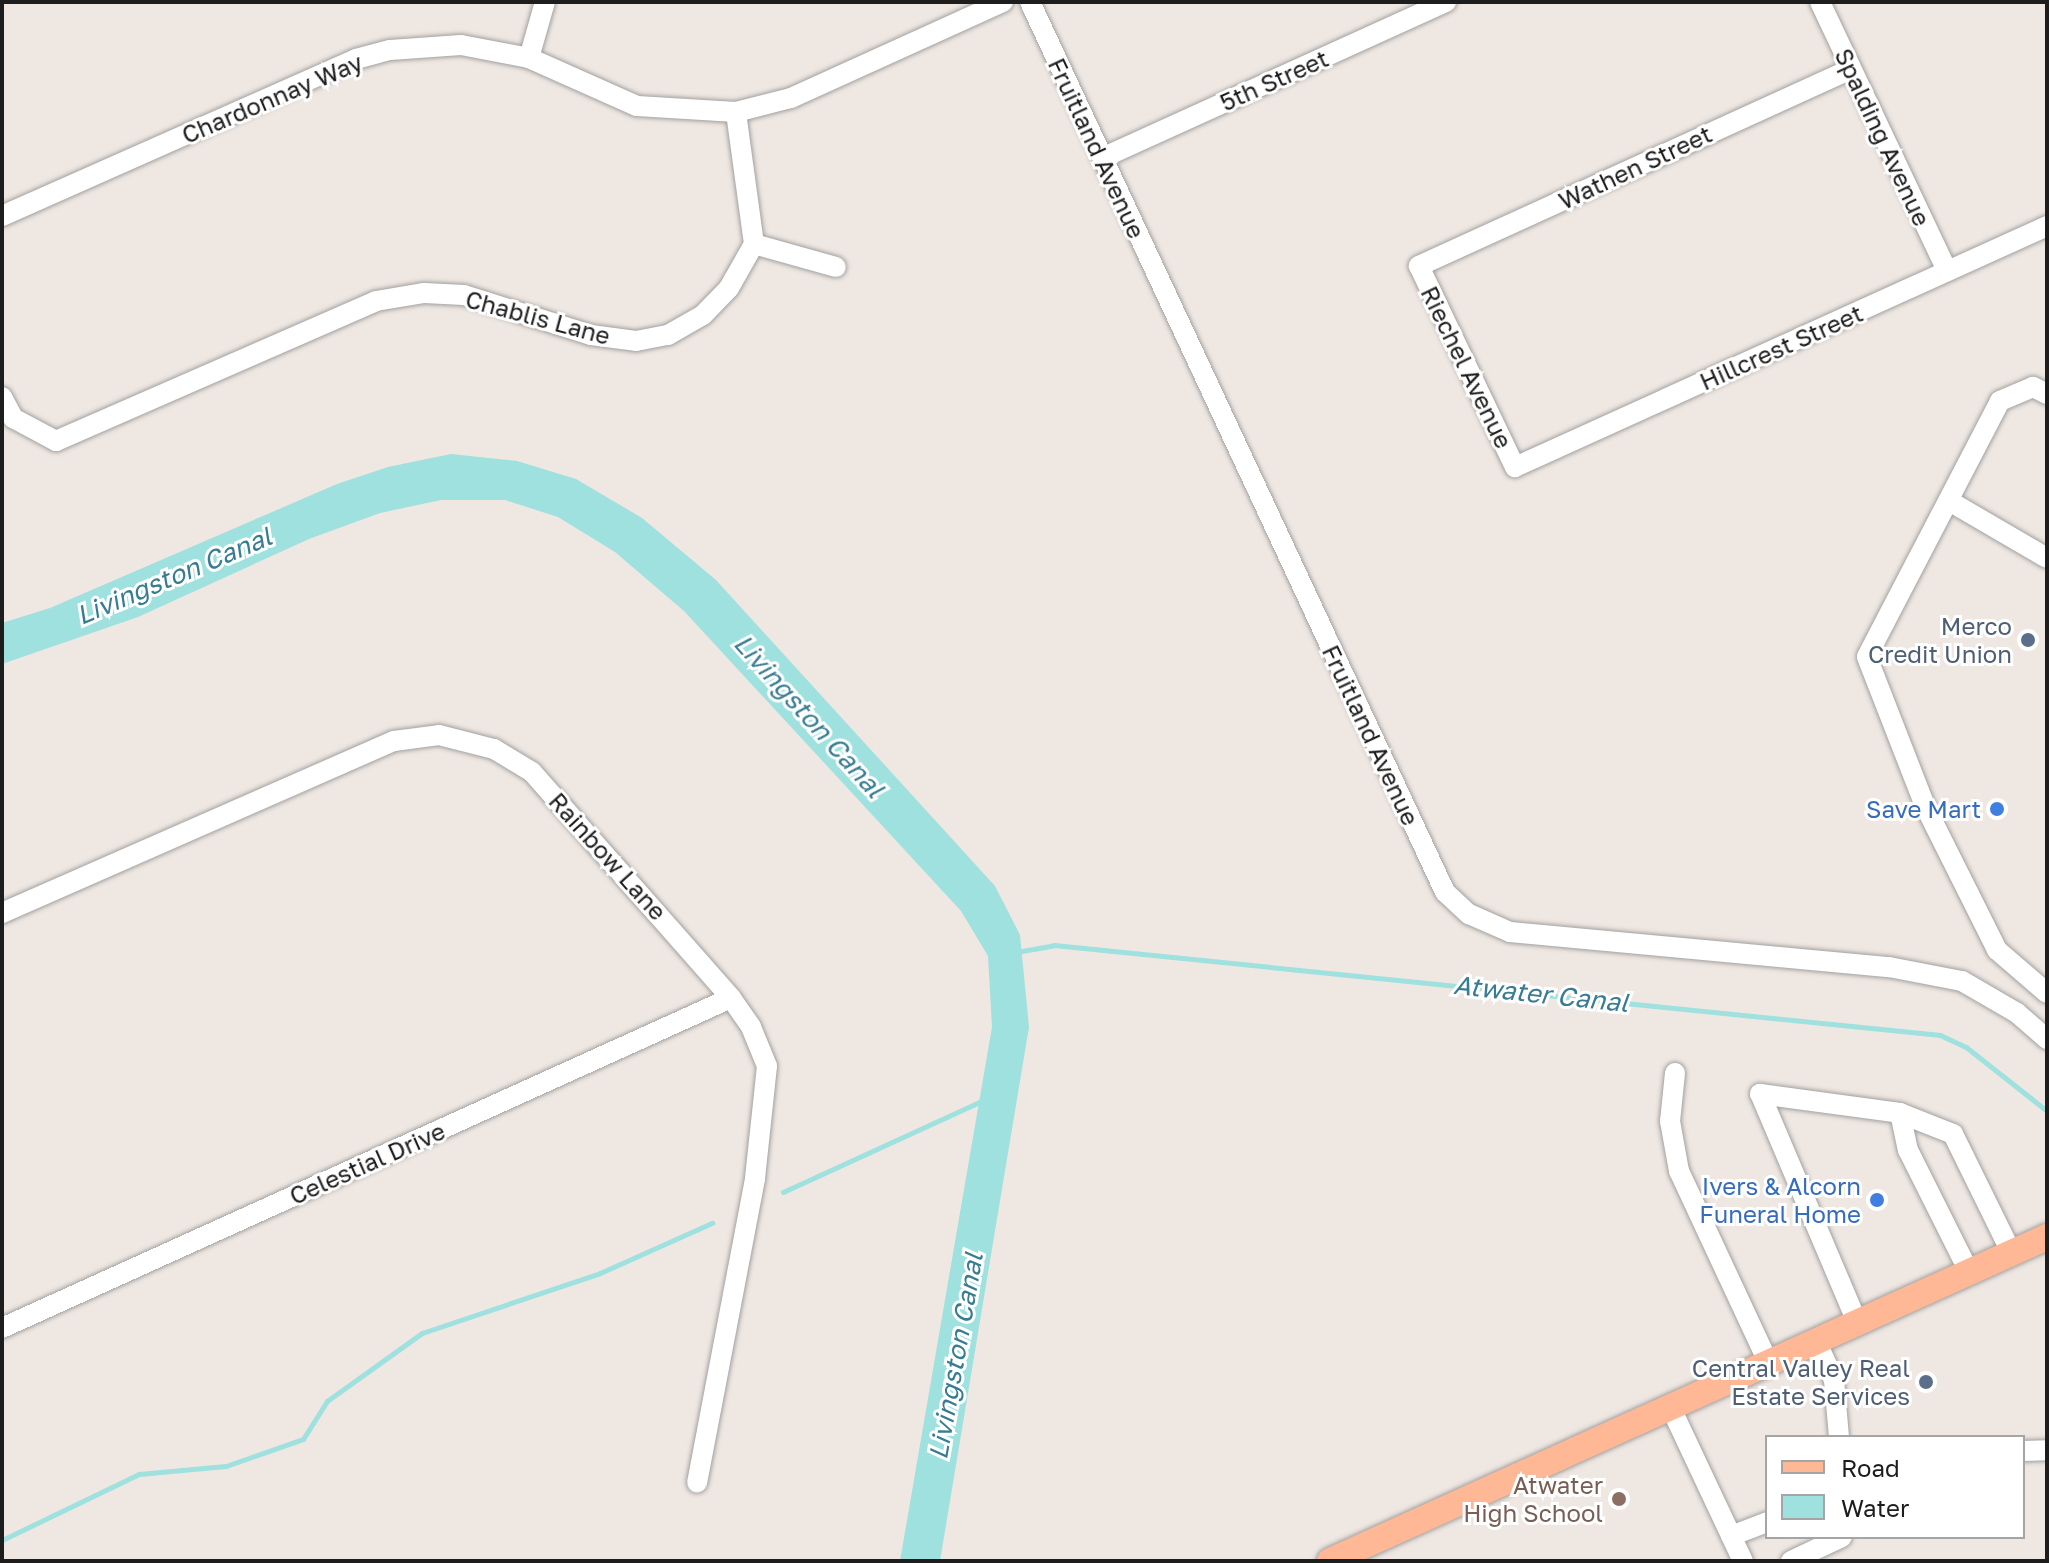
<!DOCTYPE html>
<style>
body{margin:0}
#map{position:relative;width:2049px;height:1563px;overflow:hidden;background:#efe7e1;font-family:"Golos Text",sans-serif}
div>[style]{position:absolute}
.water>*{inset:0;background:#9ee1df}
.stream>*{height:5px;margin:-2.5px;padding:0 2.5px;transform-origin:2.5px;border-radius:2.5px;background:#9ee1df}
.roads{filter:drop-shadow(0 0 2px #a1a1a1) drop-shadow(0 0 2px #a1a1a1)}
.minor>*{height:20px;margin:-10px;padding:0 10px;transform-origin:10px;border-radius:10px;background:#fff}
.major>*{height:26px;margin:-13px;padding:0 13px;transform-origin:13px;border-radius:13px;background:#ffb896}
.dots>*{width:22px;height:22px;translate:-50% -50%;box-sizing:border-box;border:4px solid #fff;border-radius:50%}
span{translate:-50% -50%;white-space:nowrap;text-align:center;line-height:1.15;-webkit-text-stroke:6px #fff;paint-order:stroke}
.street-label{font-size:24px;color:#1d1d1d}
.service-label{font-size:24px;color:#4e5e75}
.right{translate:-100% -50%;text-align:right}
.shop-label{font-size:24px;color:#366cbe}
.education-label{font-size:24px;color:#785e54}
.water-label{font-size:26px;color:#387c93;font-style:italic}
.frame{position:absolute;inset:0;border:4px solid #1d1d1d;pointer-events:none}
.legend{position:absolute;left:1765px;top:1435px;width:260px;height:104px;box-sizing:border-box;background:#fff;border:2px solid #a5a5a5;margin:0;padding:10px 14px;list-style:none;font-size:24px;color:#1d1d1d}
.legend li{display:flex;align-items:center;gap:16px;height:40px}
.legend b{width:40px;border:2px solid #a5a5a5}
</style>
<div id="map">
<div class="water">
<i style="clip-path:polygon(451px 454px,517px 461px,576px 479px,642px 518px,716px 580px,995px 886px,1020px 935px,1029px 1027px,940px 1561px,900px 1561px,992px 1027px,988px 956px,961px 911px,684px 611px,615px 552px,558px 517px,505px 500px,441px 500px,380px 513px,309px 539px,138px 617px,2px 664px,2px 623px,50px 608px,337px 484px,388px 467px)"></i>
</div>
<div class="stream">
<i style="left:1016px;top:952px;width:39px;rotate:-10deg"></i>
<i style="left:1054px;top:945px;width:891px;rotate:5.8deg"></i>
<i style="left:1940px;top:1035px;width:29px;rotate:25deg"></i>
<i style="left:1966px;top:1047px;width:103px;rotate:38.3deg"></i>
<i style="left:783px;top:1192px;width:219px;rotate:-24.6deg"></i>
<i style="left:2px;top:1540px;width:152px;rotate:-25.7deg"></i>
<i style="left:139px;top:1474px;width:87px;rotate:-5.3deg"></i>
<i style="left:226px;top:1466px;width:82px;rotate:-19.3deg"></i>
<i style="left:303px;top:1439px;width:45px;rotate:-57.7deg"></i>
<i style="left:327px;top:1401px;width:117px;rotate:-35.6deg"></i>
<i style="left:422px;top:1333px;width:188px;rotate:-18.6deg"></i>
<i style="left:600px;top:1273px;width:123px;rotate:-24.1deg"></i>
</div>
<div class="roads">
<div class="minor">
<i style="left:1030px;top:2px;width:982px;rotate:65deg"></i>
<i style="left:1445px;top:892px;width:33px;rotate:43deg"></i>
<i style="left:1469px;top:914px;width:45px;rotate:23.7deg"></i>
<i style="left:1510px;top:932px;width:381px;rotate:5.3deg"></i>
<i style="left:1889px;top:967px;width:74px;rotate:10.9deg"></i>
<i style="left:1962px;top:981px;width:64px;rotate:30.2deg"></i>
<i style="left:2017px;top:1013px;width:40px;rotate:41deg"></i>
<i style="left:1820px;top:2px;width:297px;rotate:64.7deg"></i>
<i style="left:529px;top:58px;width:58px;rotate:-74.1deg"></i>
<i style="left:1851px;top:69px;width:475px;rotate:155.5deg"></i>
<i style="left:1419px;top:266px;width:223px;rotate:64.5deg"></i>
<i style="left:1515px;top:467px;width:584px;rotate:-24.37deg"></i>
<i style="left:1102px;top:158px;width:378px;rotate:-24.4deg"></i>
<i style="left:2px;top:216px;width:387px;rotate:-23.9deg"></i>
<i style="left:356px;top:59px;width:35px;rotate:-15deg"></i>
<i style="left:390px;top:50px;width:71px;rotate:-4deg"></i>
<i style="left:461px;top:45px;width:69px;rotate:10.8deg"></i>
<i style="left:529px;top:58px;width:118px;rotate:24deg"></i>
<i style="left:637px;top:106px;width:99px;rotate:3.5deg"></i>
<i style="left:736px;top:112px;width:57px;rotate:-14.3deg"></i>
<i style="left:791px;top:98px;width:233px;rotate:-24.4deg"></i>
<i style="left:754px;top:244px;width:85px;rotate:15.7deg"></i>
<i style="left:2047px;top:394px;width:16px;rotate:-153deg"></i>
<i style="left:2033px;top:387px;width:36px;rotate:157deg"></i>
<i style="left:2000px;top:401px;width:288px;rotate:117.5deg"></i>
<i style="left:1867px;top:657px;width:160px;rotate:68.7deg"></i>
<i style="left:1925px;top:806px;width:161px;rotate:63.4deg"></i>
<i style="left:1997px;top:950px;width:66px;rotate:40.7deg"></i>
<i style="left:2px;top:397px;width:24px;rotate:62deg"></i>
<i style="left:13px;top:418px;width:49px;rotate:28.1deg"></i>
<i style="left:56px;top:441px;width:349px;rotate:-23.6deg"></i>
<i style="left:376px;top:301px;width:49px;rotate:-9.5deg"></i>
<i style="left:424px;top:293px;width:40px;rotate:2.9deg"></i>
<i style="left:464px;top:295px;width:133px;rotate:17.5deg"></i>
<i style="left:591px;top:335px;width:45px;rotate:7.6deg"></i>
<i style="left:636px;top:341px;width:33px;rotate:-11deg"></i>
<i style="left:668px;top:335px;width:40px;rotate:-29.7deg"></i>
<i style="left:703px;top:315px;width:37px;rotate:-46deg"></i>
<i style="left:729px;top:288px;width:51px;rotate:-60.4deg"></i>
<i style="left:754px;top:244px;width:133px;rotate:-97.8deg"></i>
<i style="left:1949px;top:501px;width:113px;rotate:30.2deg"></i>
<i style="left:2px;top:913px;width:428px;rotate:-23.7deg"></i>
<i style="left:394px;top:741px;width:45px;rotate:-7.6deg"></i>
<i style="left:439px;top:735px;width:57px;rotate:14.3deg"></i>
<i style="left:494px;top:749px;width:44px;rotate:31.2deg"></i>
<i style="left:532px;top:772px;width:301px;rotate:48.6deg"></i>
<i style="left:731px;top:998px;width:35px;rotate:55deg"></i>
<i style="left:751px;top:1027px;width:42px;rotate:67.7deg"></i>
<i style="left:767px;top:1066px;width:114px;rotate:96.1deg"></i>
<i style="left:755px;top:1179px;width:309px;rotate:100.8deg"></i>
<i style="left:1675px;top:1073px;width:48px;rotate:95.9deg"></i>
<i style="left:1670px;top:1121px;width:51px;rotate:79.8deg"></i>
<i style="left:1679px;top:1171px;width:211px;rotate:65deg"></i>
<i style="left:1900px;top:1113px;width:38px;rotate:78deg"></i>
<i style="left:1908px;top:1150px;width:136px;rotate:63.4deg"></i>
<i style="left:1857px;top:1322px;width:248px;rotate:-113deg"></i>
<i style="left:1760px;top:1094px;width:141px;rotate:7.7deg"></i>
<i style="left:1900px;top:1113px;width:57px;rotate:21.6deg"></i>
<i style="left:1953px;top:1134px;width:131px;rotate:63.8deg"></i>
<i style="left:2px;top:1328px;width:800px;rotate:-24.36deg"></i>
<i style="left:1816px;top:1341px;width:43px;rotate:65.2deg"></i>
<i style="left:1834px;top:1380px;width:57px;rotate:85deg"></i>
<i style="left:1670px;top:1406px;width:171px;rotate:64.8deg"></i>
<i style="left:2023px;top:1451px;width:24px;rotate:-2deg"></i>
<i style="left:1731px;top:1536px;width:39px;rotate:-21deg"></i>
<i style="left:1791px;top:1561px;width:56px;rotate:-25.2deg"></i>
</div>
<div class="major">
<i style="left:1330px;top:1561px;width:787px;rotate:-24.32deg"></i>
</div>
</div>
<div class="dots">
<i style="left:2028px;top:640px;background:#5c6f8a"></i>
<i style="left:1997px;top:809px;background:#3f7fe0"></i>
<i style="left:1877px;top:1200px;background:#3f7fe0"></i>
<i style="left:1926px;top:1382px;background:#5c6f8a"></i>
<i style="left:1619px;top:1499px;background:#8d6e63"></i>
</div>
<div class="street-label">
<span style="left:1274px;top:80px;rotate:-24deg">5th Street</span>
<span style="left:272px;top:98px;rotate:-23deg">Chardonnay Way</span>
<span style="left:1883px;top:137px;rotate:65deg">Spalding Avenue</span>
<span style="left:1097px;top:148px;rotate:65deg">Fruitland Avenue</span>
<span style="left:1635px;top:167px;rotate:-25deg">Wathen Street</span>
<span style="left:538px;top:317px;rotate:15deg">Chablis Lane</span>
<span style="left:1781px;top:347px;rotate:-24deg">Hillcrest Street</span>
<span style="left:1467px;top:367px;rotate:64deg">Riechel Avenue</span>
<span style="left:1371px;top:735px;rotate:65deg">Fruitland Avenue</span>
<span style="left:608px;top:856px;rotate:48deg">Rainbow Lane</span>
<span style="left:367px;top:1163px;rotate:-24deg">Celestial Drive</span>
</div>
<div class="service-label">
<span class="right" style="left:2012px;top:640px">Merco<br>Credit Union</span>
<span class="right" style="left:1910px;top:1382px">Central Valley Real<br>Estate Services</span>
</div>
<div class="shop-label">
<span class="right" style="left:1981px;top:809px">Save Mart</span>
<span class="right" style="left:1861px;top:1200px">Ivers &amp; Alcorn<br>Funeral Home</span>
</div>
<div class="education-label">
<span class="right" style="left:1603px;top:1499px">Atwater<br>High School</span>
</div>
<div class="water-label">
<span style="left:174px;top:576px;rotate:-23deg">Livingston Canal</span>
<span style="left:809px;top:716px;rotate:48deg">Livingston Canal</span>
<span style="left:1541px;top:994px;rotate:6deg">Atwater Canal</span>
<span style="left:956px;top:1356px;rotate:-80deg">Livingston Canal</span>
</div>
<div class="frame"></div>
<ul class="legend">
<li><b style="height:10px;background:#ffb896"></b>Road</li>
<li><b style="height:22px;background:#9ee1df"></b>Water</li>
</ul>
</div>
